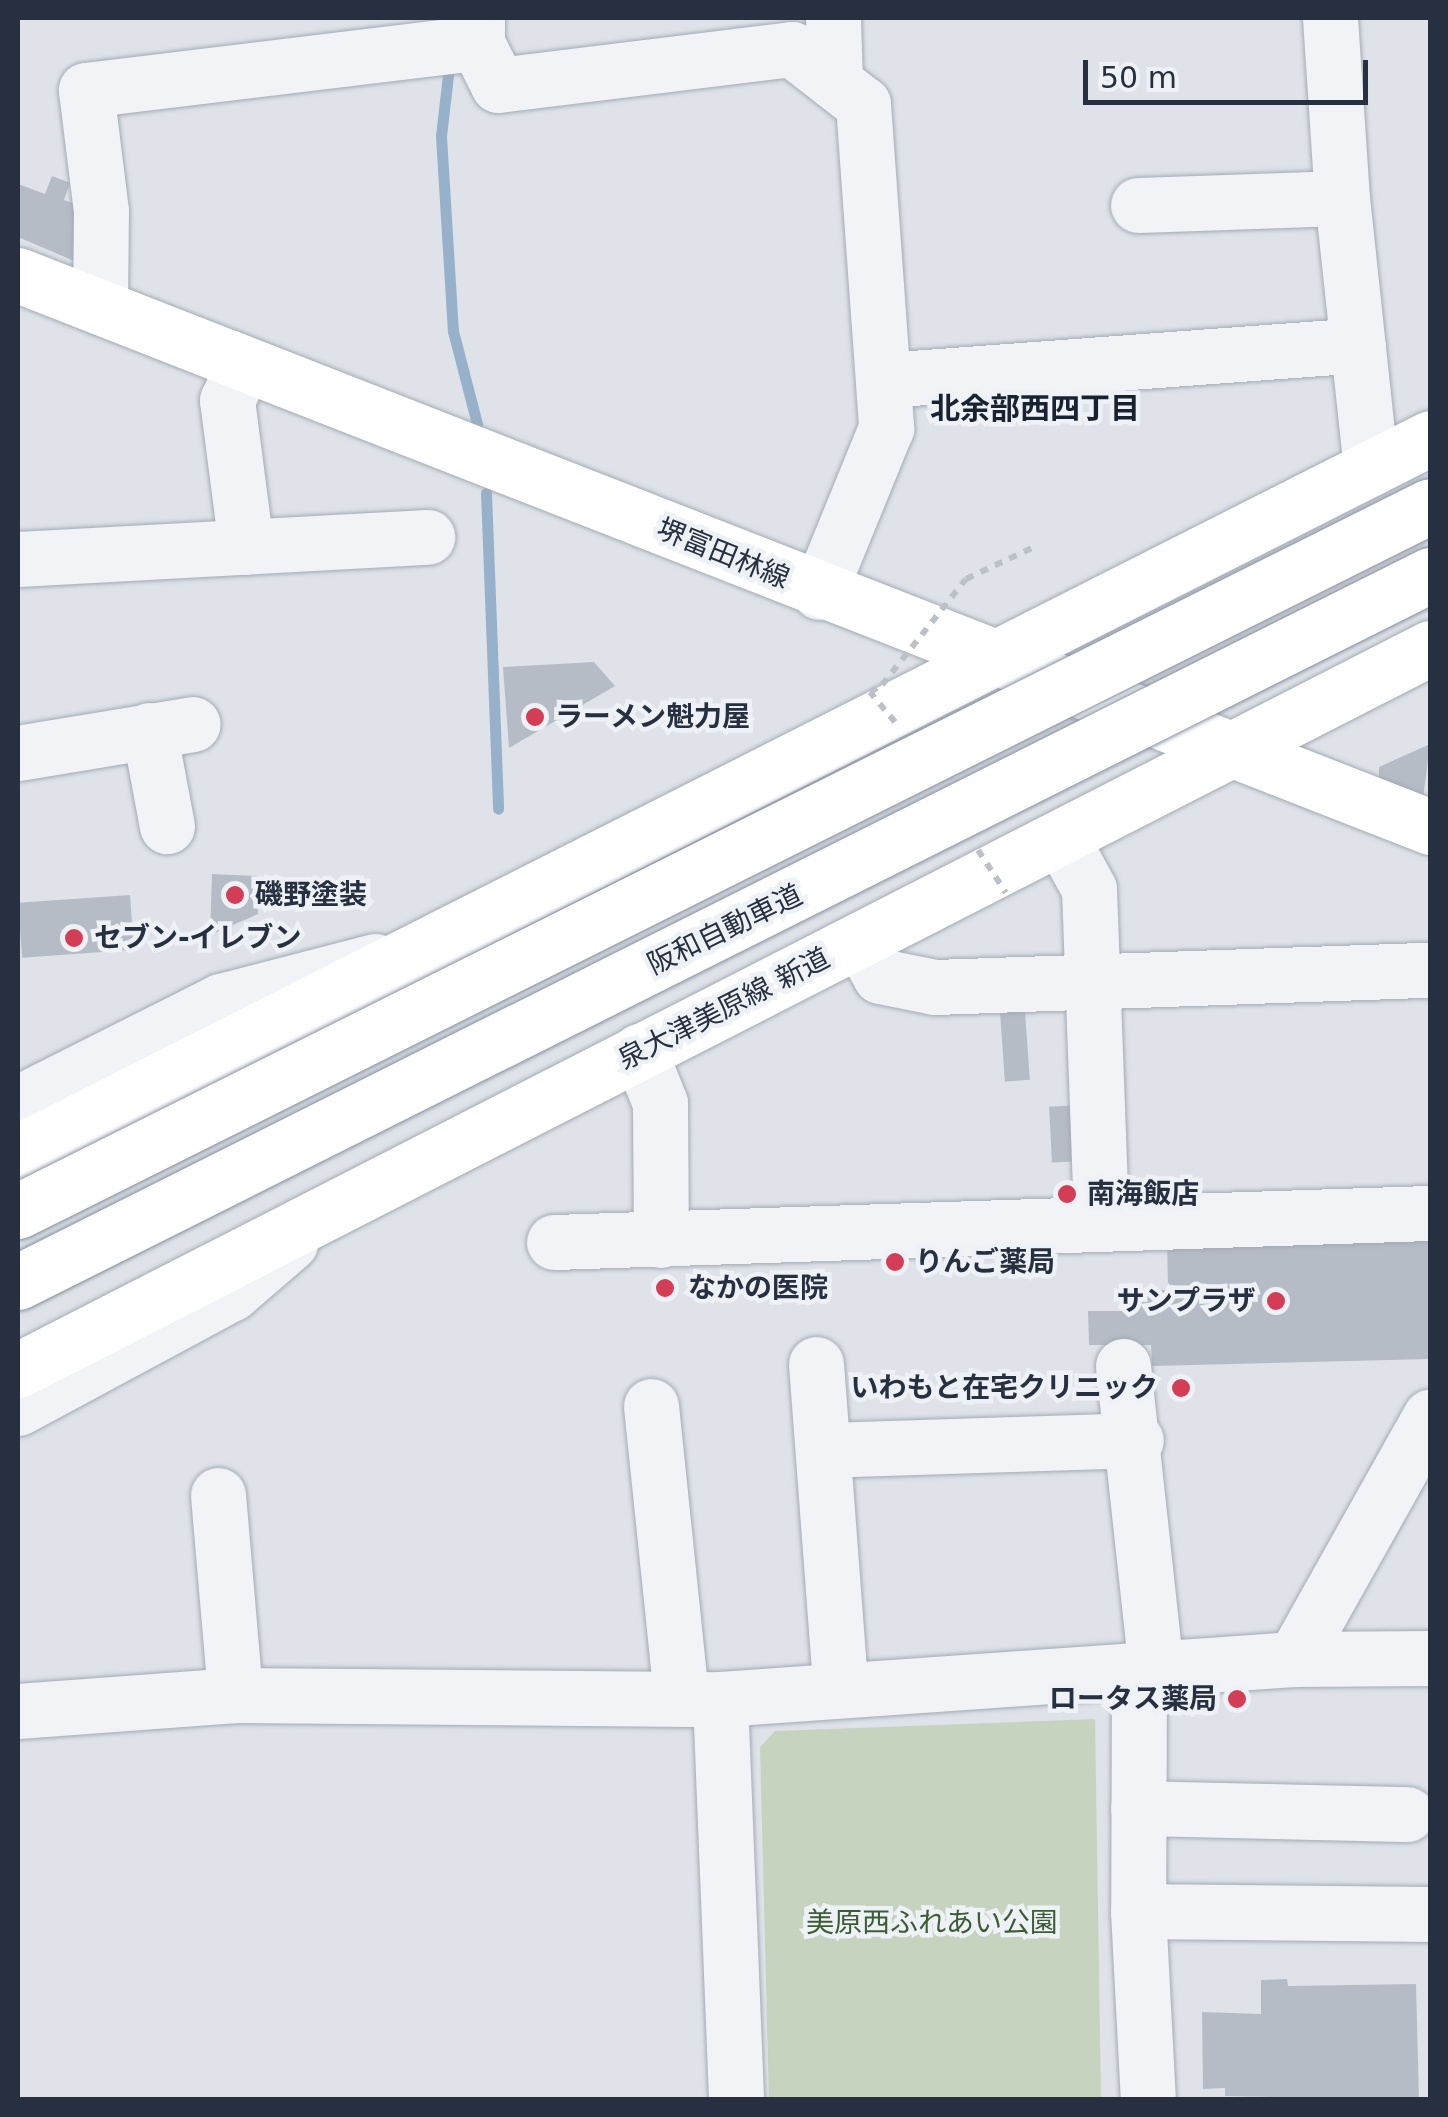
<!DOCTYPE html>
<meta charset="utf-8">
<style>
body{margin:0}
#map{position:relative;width:1448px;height:2117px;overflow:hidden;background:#dfe3e9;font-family:"DejaVu Sans","Noto Sans JP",sans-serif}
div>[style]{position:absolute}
.green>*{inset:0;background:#c5d3bf}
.stream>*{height:11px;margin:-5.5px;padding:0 5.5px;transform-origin:5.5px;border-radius:5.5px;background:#98b1ca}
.building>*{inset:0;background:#b6bcc6;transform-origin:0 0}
.path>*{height:6px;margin-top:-3px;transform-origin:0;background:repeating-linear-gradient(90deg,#bcc0c7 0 8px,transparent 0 16px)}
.roads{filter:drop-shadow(0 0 2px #a4aab3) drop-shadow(0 0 2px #a4aab3)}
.minor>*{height:55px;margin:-27.5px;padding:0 27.5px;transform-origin:27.5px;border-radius:27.5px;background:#f1f3f7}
.major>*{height:55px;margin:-27.5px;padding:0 27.5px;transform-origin:27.5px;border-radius:27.5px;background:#fff}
.path-bridge>*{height:6px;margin-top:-3px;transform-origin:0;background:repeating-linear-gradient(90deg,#bcc0c7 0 8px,transparent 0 16px)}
.bridges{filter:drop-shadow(0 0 2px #8690a0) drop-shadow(0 0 2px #8690a0)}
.highway-bridge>*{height:55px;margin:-27.5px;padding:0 27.5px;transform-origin:27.5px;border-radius:27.5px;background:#fff}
.dots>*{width:28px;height:28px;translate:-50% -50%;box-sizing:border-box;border:5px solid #eef2f6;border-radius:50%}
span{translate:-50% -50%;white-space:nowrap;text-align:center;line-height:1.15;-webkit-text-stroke:9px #eef2f6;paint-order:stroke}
.street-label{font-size:28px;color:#273040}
.poi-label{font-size:28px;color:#273040;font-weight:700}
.left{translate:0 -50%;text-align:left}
.right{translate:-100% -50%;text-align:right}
.park-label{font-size:28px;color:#3c5c34}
.neighbourhood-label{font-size:30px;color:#192231;font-weight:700}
.frame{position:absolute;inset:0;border:20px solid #273040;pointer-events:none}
.scale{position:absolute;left:1083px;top:60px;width:285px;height:45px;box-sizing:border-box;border:5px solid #273040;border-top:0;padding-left:12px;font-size:30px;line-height:35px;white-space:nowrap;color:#273040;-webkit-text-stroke:8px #eef2f6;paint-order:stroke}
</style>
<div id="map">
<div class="green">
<i style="clip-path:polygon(1095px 1719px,1101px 2099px,769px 2099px,760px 1747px,775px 1731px)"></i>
</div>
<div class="stream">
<i style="left:450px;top:58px;width:79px;rotate:96.6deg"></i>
<i style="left:441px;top:136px;width:195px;rotate:86.5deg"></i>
<i style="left:453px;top:331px;width:96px;rotate:75.5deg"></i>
<i style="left:486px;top:493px;width:316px;rotate:87.8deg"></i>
</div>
<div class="building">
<i style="clip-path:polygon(52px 176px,70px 183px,64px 200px,84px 207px,79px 263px,18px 237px,18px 184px,45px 194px)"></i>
<i style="clip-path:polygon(594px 662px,615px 686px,509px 748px,503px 667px)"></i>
<i style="clip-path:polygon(1430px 744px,1423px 799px,1379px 778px,1379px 767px)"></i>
<i style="clip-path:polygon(212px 874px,257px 876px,258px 914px,210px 935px)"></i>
<i style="left:130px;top:895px;width:55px;height:112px;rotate:86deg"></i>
<i style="left:1025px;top:1011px;width:69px;height:25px;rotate:86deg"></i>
<i style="left:1081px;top:1105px;width:56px;height:32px;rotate:87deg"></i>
<i style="clip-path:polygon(1430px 1236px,1430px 1359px,1152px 1366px,1151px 1345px,1089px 1345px,1088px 1311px,1122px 1311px,1122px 1291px,1168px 1290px,1167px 1239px)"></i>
<i style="clip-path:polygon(1287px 1979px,1288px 1986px,1416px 1984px,1419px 2100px,1225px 2096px,1225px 2088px,1203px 2089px,1202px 2012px,1261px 2014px,1261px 1980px)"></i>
</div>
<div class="path">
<i style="left:966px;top:579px;width:75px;rotate:-25.2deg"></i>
</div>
<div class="roads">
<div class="minor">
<i style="left:477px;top:18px;width:25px;rotate:90deg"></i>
<i style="left:477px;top:43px;width:47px;rotate:63.4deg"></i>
<i style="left:498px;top:85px;width:296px;rotate:-7deg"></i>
<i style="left:792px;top:49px;width:90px;rotate:37.8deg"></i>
<i style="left:863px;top:104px;width:325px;rotate:85.9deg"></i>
<i style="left:886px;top:428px;width:177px;rotate:112.2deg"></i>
<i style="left:833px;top:18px;width:64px;rotate:88.2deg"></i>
<i style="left:1330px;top:18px;width:180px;rotate:86.2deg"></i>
<i style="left:1342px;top:198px;width:272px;rotate:83.9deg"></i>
<i style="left:1138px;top:205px;width:204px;rotate:-2deg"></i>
<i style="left:100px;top:307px;width:96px;rotate:-89.4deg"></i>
<i style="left:101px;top:211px;width:122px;rotate:-97.1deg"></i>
<i style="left:86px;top:90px;width:394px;rotate:-6.9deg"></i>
<i style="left:244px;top:364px;width:40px;rotate:115deg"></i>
<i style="left:227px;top:400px;width:148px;rotate:82.6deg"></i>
<i style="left:885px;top:380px;width:474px;rotate:-4.2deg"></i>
<i style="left:18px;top:559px;width:410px;rotate:-3.1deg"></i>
<i style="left:149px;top:730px;width:98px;rotate:79.4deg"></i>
<i style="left:18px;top:753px;width:177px;rotate:-9.4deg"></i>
<i style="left:1061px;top:838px;width:58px;rotate:61.2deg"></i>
<i style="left:1089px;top:889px;width:333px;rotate:87.9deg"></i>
<i style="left:860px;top:940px;width:41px;rotate:60.9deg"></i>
<i style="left:880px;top:976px;width:56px;rotate:11.3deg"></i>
<i style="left:935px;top:987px;width:495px;rotate:-2deg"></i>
<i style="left:639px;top:1051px;width:56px;rotate:68deg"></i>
<i style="left:660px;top:1103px;width:137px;rotate:89.6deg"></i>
<i style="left:18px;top:1103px;width:227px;rotate:-26.7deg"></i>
<i style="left:221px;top:1001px;width:159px;rotate:-14.6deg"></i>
<i style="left:554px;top:1242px;width:876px;rotate:-1.9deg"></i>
<i style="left:816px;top:1364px;width:322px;rotate:85.7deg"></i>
<i style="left:1123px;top:1366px;width:307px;rotate:83.8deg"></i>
<i style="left:651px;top:1406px;width:294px;rotate:84.1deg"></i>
<i style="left:18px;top:1408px;width:243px;rotate:-28.3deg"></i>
<i style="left:232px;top:1293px;width:77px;rotate:-40.8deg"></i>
<i style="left:823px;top:1450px;width:313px;rotate:-1.8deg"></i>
<i style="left:218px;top:1495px;width:201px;rotate:85.1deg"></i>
<i style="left:1294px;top:1659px;width:278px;rotate:-60.7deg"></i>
<i style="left:1139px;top:1673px;width:238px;rotate:90.2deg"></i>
<i style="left:1138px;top:1911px;width:189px;rotate:87deg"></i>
<i style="left:720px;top:1699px;width:401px;rotate:87.7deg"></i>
<i style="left:18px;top:1711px;width:218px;rotate:-4.2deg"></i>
<i style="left:235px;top:1695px;width:485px;rotate:0.5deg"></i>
<i style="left:720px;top:1699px;width:575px;rotate:-3.99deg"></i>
<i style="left:1294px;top:1659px;width:136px;rotate:-0.4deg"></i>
<i style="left:1138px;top:1808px;width:269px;rotate:1.3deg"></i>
<i style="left:1138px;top:1911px;width:292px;rotate:0.6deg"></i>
</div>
<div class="major">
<i style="left:18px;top:275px;width:1516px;rotate:21.35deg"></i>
<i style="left:18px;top:1152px;width:1582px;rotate:-26.82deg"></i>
<i style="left:18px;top:1370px;width:1586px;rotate:-27.08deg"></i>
</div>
</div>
<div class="path-bridge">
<i style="left:895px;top:722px;width:39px;rotate:-130deg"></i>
<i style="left:870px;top:692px;width:14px;rotate:-30deg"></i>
<i style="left:882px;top:685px;width:135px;rotate:-51.6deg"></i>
<i style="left:978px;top:850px;width:51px;rotate:56.9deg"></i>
</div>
<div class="bridges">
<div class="highway-bridge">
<i style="left:18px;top:1211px;width:1578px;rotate:-26.53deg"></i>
<i style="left:18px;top:1282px;width:1579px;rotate:-26.6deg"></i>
</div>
</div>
<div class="dots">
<i style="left:535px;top:717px;background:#d33e56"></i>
<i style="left:235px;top:895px;background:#d33e56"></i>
<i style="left:74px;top:938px;background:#d33e56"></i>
<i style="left:1067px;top:1194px;background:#d33e56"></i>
<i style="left:895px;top:1262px;background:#d33e56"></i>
<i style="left:665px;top:1288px;background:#d33e56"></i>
<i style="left:1276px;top:1301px;background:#d33e56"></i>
<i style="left:1181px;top:1388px;background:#d33e56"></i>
<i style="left:1237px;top:1699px;background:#d33e56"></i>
</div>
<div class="street-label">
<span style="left:723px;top:554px;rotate:22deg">堺富田林線</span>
<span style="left:725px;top:930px;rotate:-26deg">阪和自動車道</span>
<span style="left:724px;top:1009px;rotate:-27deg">泉大津美原線 新道</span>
</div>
<div class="poi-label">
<span class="left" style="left:555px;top:717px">ラーメン魁力屋</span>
<span class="left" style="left:255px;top:895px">磯野塗装</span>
<span class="left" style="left:94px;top:938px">セブン-イレブン</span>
<span class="left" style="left:1087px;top:1194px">南海飯店</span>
<span class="left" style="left:915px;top:1262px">りんご薬局</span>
<span class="left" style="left:688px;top:1288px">なかの医院</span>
<span class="right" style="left:1256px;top:1301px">サンプラザ</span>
<span class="right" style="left:1158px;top:1388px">いわもと在宅クリニック</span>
<span class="right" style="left:1217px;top:1699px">ロータス薬局</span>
</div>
<div class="park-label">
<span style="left:932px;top:1923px">美原西ふれあい公園</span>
</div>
<div class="neighbourhood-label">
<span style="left:1035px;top:409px">北余部西四丁目</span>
</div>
<div class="frame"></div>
<div class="scale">50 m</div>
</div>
